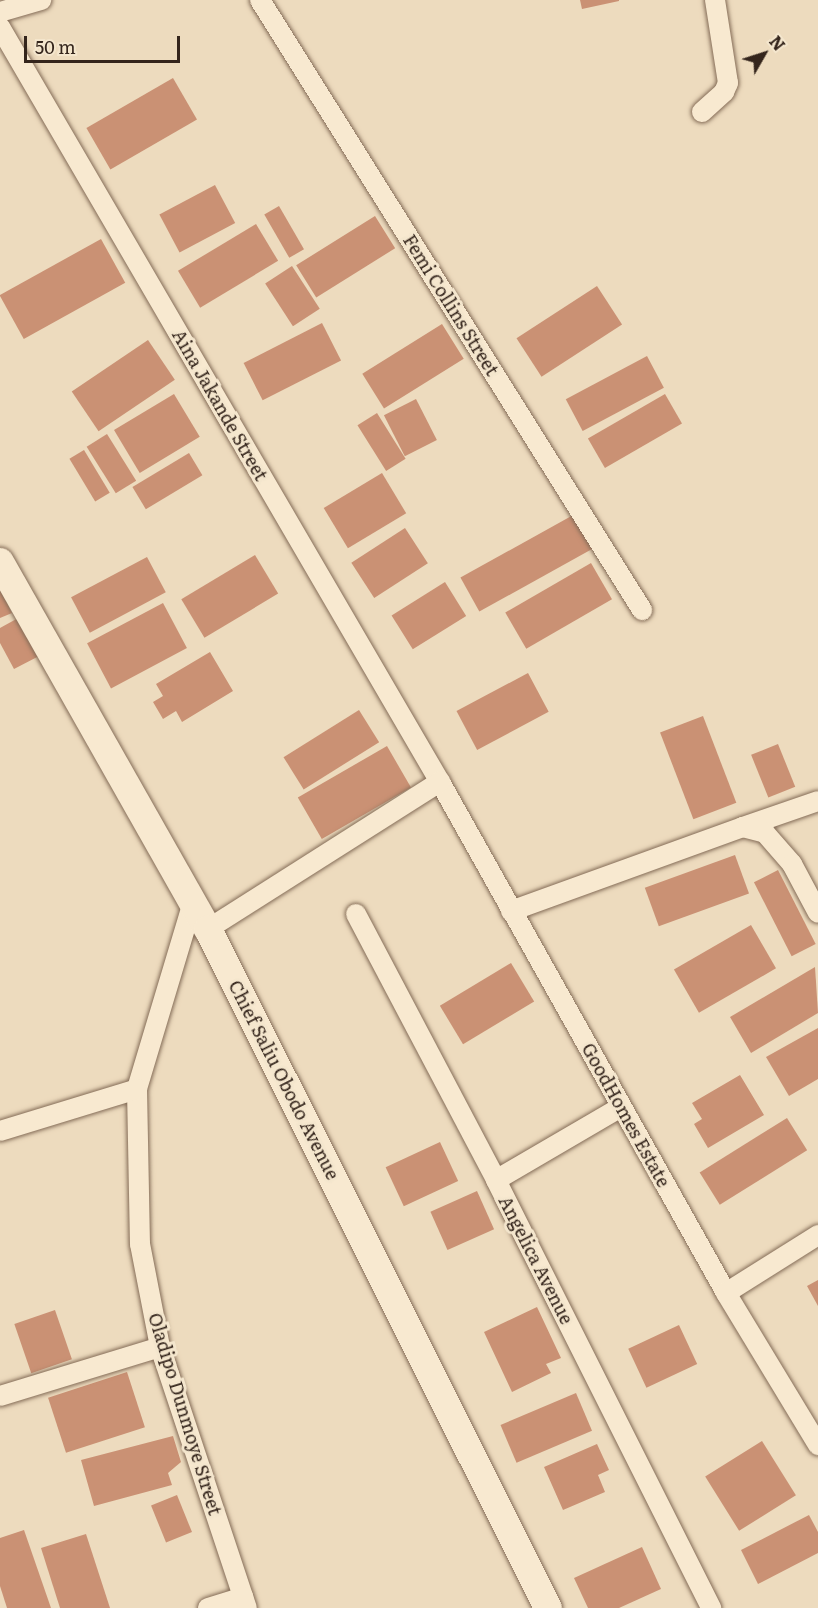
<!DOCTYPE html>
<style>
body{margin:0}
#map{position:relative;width:818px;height:1608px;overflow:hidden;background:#eddbbe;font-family:Literata,serif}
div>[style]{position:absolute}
.building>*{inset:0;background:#ca9174;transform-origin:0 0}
.roads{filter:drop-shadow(0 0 2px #846c57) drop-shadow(0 0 2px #846c57)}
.street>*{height:20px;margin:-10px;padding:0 10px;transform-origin:10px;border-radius:10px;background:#f8e9d0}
.secondary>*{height:28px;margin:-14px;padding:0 14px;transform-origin:14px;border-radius:14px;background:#f8e9d0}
span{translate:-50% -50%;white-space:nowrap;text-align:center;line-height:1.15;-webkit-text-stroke:6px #f4e6cd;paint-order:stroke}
.street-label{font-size:18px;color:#34251c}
.north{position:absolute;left:734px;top:24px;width:60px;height:60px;-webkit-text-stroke:4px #f4e6cd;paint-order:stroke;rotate:51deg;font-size:16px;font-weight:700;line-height:24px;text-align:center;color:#34251c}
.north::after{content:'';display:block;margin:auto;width:21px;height:27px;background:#34251c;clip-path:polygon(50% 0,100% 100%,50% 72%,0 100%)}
.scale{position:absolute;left:24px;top:36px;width:156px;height:27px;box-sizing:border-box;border:3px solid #34251c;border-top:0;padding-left:8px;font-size:18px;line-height:21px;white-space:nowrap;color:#34251c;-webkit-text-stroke:4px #f4e6cd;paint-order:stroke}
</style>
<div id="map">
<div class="building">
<i style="clip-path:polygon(580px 0,619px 0,619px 1px,582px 9px)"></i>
<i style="left:173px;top:78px;width:48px;height:100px;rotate:60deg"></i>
<i style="left:215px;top:185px;width:43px;height:63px;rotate:62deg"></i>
<i style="left:279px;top:206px;width:50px;height:17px;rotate:60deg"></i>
<i style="left:375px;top:216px;width:38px;height:93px;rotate:58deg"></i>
<i style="left:256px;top:224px;width:43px;height:91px;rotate:59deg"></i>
<i style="left:101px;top:239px;width:50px;height:116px;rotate:61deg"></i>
<i style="left:292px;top:266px;width:51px;height:32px;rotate:57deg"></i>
<i style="left:597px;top:286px;width:46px;height:96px;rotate:57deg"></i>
<i style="left:322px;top:323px;width:42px;height:88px;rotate:63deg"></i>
<i style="left:442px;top:324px;width:41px;height:94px;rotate:58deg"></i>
<i style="left:148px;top:340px;width:48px;height:92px;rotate:56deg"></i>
<i style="left:647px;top:356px;width:36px;height:92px;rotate:62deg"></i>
<i style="left:174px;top:394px;width:50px;height:70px;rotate:59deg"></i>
<i style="left:665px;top:394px;width:34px;height:89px;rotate:60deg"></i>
<i style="left:416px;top:399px;width:46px;height:36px;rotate:63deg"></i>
<i style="left:377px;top:413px;width:54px;height:23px;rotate:58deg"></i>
<i style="left:107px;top:434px;width:55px;height:24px;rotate:58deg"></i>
<i style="left:84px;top:450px;width:50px;height:17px;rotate:59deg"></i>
<i style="left:189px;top:453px;width:26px;height:66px;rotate:59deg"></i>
<i style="left:382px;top:473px;width:47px;height:68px;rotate:59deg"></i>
<i style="left:575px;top:514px;width:39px;height:131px;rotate:61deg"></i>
<i style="left:405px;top:528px;width:42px;height:64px;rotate:57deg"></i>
<i style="left:255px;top:555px;width:45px;height:86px;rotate:59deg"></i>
<i style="left:147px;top:557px;width:40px;height:86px;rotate:62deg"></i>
<i style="left:591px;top:563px;width:42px;height:99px;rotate:60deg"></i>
<i style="left:445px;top:582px;width:40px;height:63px;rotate:58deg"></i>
<i style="clip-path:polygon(0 589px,12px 613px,0 618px)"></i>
<i style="left:163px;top:603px;width:51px;height:86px;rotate:62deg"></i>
<i style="clip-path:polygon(20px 617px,41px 655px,14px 669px,0 643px,0 628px)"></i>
<i style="clip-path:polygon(210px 652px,233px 691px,182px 722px,176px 711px,163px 719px,153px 702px,163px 696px,156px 684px)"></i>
<i style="left:528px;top:673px;width:44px;height:81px;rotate:62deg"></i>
<i style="left:359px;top:710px;width:38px;height:89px;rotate:58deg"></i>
<i style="left:703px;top:716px;width:93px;height:46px;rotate:69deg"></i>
<i style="left:778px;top:744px;width:46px;height:29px;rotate:68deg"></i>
<i style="left:387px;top:746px;width:48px;height:103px;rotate:60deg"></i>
<i style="left:735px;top:855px;width:41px;height:96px;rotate:70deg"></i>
<i style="left:778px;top:870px;width:83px;height:27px;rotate:63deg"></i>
<i style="left:751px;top:925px;width:50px;height:89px;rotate:60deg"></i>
<i style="left:511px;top:963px;width:45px;height:83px;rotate:59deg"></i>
<i style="clip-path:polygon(815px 967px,818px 1013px,751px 1053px,730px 1017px)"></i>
<i style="clip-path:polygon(818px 1028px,818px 1079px,789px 1096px,766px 1057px)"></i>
<i style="clip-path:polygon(740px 1075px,764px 1115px,708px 1148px,694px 1124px,702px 1119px,692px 1103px)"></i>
<i style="left:787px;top:1118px;width:38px;height:103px;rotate:58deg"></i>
<i style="left:440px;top:1142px;width:43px;height:60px;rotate:65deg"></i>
<i style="left:477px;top:1191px;width:42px;height:51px;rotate:66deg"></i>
<i style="clip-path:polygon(818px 1280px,818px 1306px,807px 1286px)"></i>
<i style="clip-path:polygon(537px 1307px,561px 1358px,546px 1364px,551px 1373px,512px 1392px,484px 1332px)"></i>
<i style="left:55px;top:1310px;width:52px;height:43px;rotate:71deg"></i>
<i style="left:679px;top:1325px;width:43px;height:56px;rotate:65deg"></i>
<i style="left:127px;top:1372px;width:58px;height:83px;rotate:72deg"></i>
<i style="left:576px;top:1393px;width:41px;height:82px;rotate:67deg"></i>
<i style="clip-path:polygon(173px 1436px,181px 1462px,168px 1473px,172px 1485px,94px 1506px,81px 1460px)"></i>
<i style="left:762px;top:1441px;width:64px;height:67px;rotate:58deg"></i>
<i style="clip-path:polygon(597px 1444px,609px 1470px,598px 1475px,605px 1492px,563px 1510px,544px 1467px)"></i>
<i style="left:177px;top:1495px;width:40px;height:28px;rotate:68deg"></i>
<i style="clip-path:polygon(809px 1515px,818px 1532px,818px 1553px,758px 1584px,741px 1550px)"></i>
<i style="clip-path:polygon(24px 1530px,51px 1608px,7px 1608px,0 1586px,0 1538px)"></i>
<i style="clip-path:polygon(86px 1534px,110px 1608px,60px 1608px,41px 1548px)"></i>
<i style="clip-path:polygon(642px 1547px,661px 1589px,619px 1608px,588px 1608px,574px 1578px)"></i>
</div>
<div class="roads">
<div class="street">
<i style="left:260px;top:0;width:720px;rotate:57.94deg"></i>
<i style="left:0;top:12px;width:43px;rotate:-16.3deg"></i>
<i style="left:0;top:27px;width:874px;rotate:59.77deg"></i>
<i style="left:440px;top:782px;width:586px;rotate:60.76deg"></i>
<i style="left:726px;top:1293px;width:178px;rotate:58.8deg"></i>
<i style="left:702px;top:112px;width:30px;rotate:-42deg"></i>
<i style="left:724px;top:92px;width:10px;rotate:-66deg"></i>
<i style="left:728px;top:83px;width:84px;rotate:-98.9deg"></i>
<i style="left:743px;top:827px;width:79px;rotate:-19.1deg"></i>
<i style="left:193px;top:902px;width:195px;rotate:106.7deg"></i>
<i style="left:137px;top:1089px;width:155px;rotate:88.9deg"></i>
<i style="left:140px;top:1244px;width:105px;rotate:79deg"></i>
<i style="left:160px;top:1347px;width:275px;rotate:71.6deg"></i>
<i style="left:511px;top:911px;width:247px;rotate:-19.9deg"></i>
<i style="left:743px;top:827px;width:23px;rotate:15deg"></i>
<i style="left:765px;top:833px;width:41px;rotate:48.9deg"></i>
<i style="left:792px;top:864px;width:55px;rotate:62deg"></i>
<i style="left:356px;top:914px;width:301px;rotate:62.2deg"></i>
<i style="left:496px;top:1180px;width:479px;rotate:63.3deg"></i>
<i style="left:208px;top:929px;width:275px;rotate:-32.4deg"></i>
<i style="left:0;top:1131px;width:143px;rotate:-17deg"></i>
<i style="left:496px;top:1180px;width:145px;rotate:-30.3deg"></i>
<i style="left:726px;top:1293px;width:109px;rotate:-32.2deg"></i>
<i style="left:0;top:1396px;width:167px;rotate:-17deg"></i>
<i style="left:208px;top:1608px;width:37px;rotate:-17deg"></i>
</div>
<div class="secondary">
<i style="left:0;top:562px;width:422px;rotate:60.5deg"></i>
<i style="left:208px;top:929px;width:759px;rotate:63.4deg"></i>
</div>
</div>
<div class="street-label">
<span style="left:451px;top:305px;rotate:58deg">Femi Collins Street</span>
<span style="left:220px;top:405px;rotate:60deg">Aina Jakande Street</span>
<span style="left:284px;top:1080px;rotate:63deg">Chief Saliu Obodo Avenue</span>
<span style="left:626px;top:1115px;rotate:61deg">GoodHomes Estate</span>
<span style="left:536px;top:1260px;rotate:63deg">Angelica Avenue</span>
<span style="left:185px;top:1414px;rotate:73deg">Oladipo Dunmoye Street</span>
</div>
<div class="north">N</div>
<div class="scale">50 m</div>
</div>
